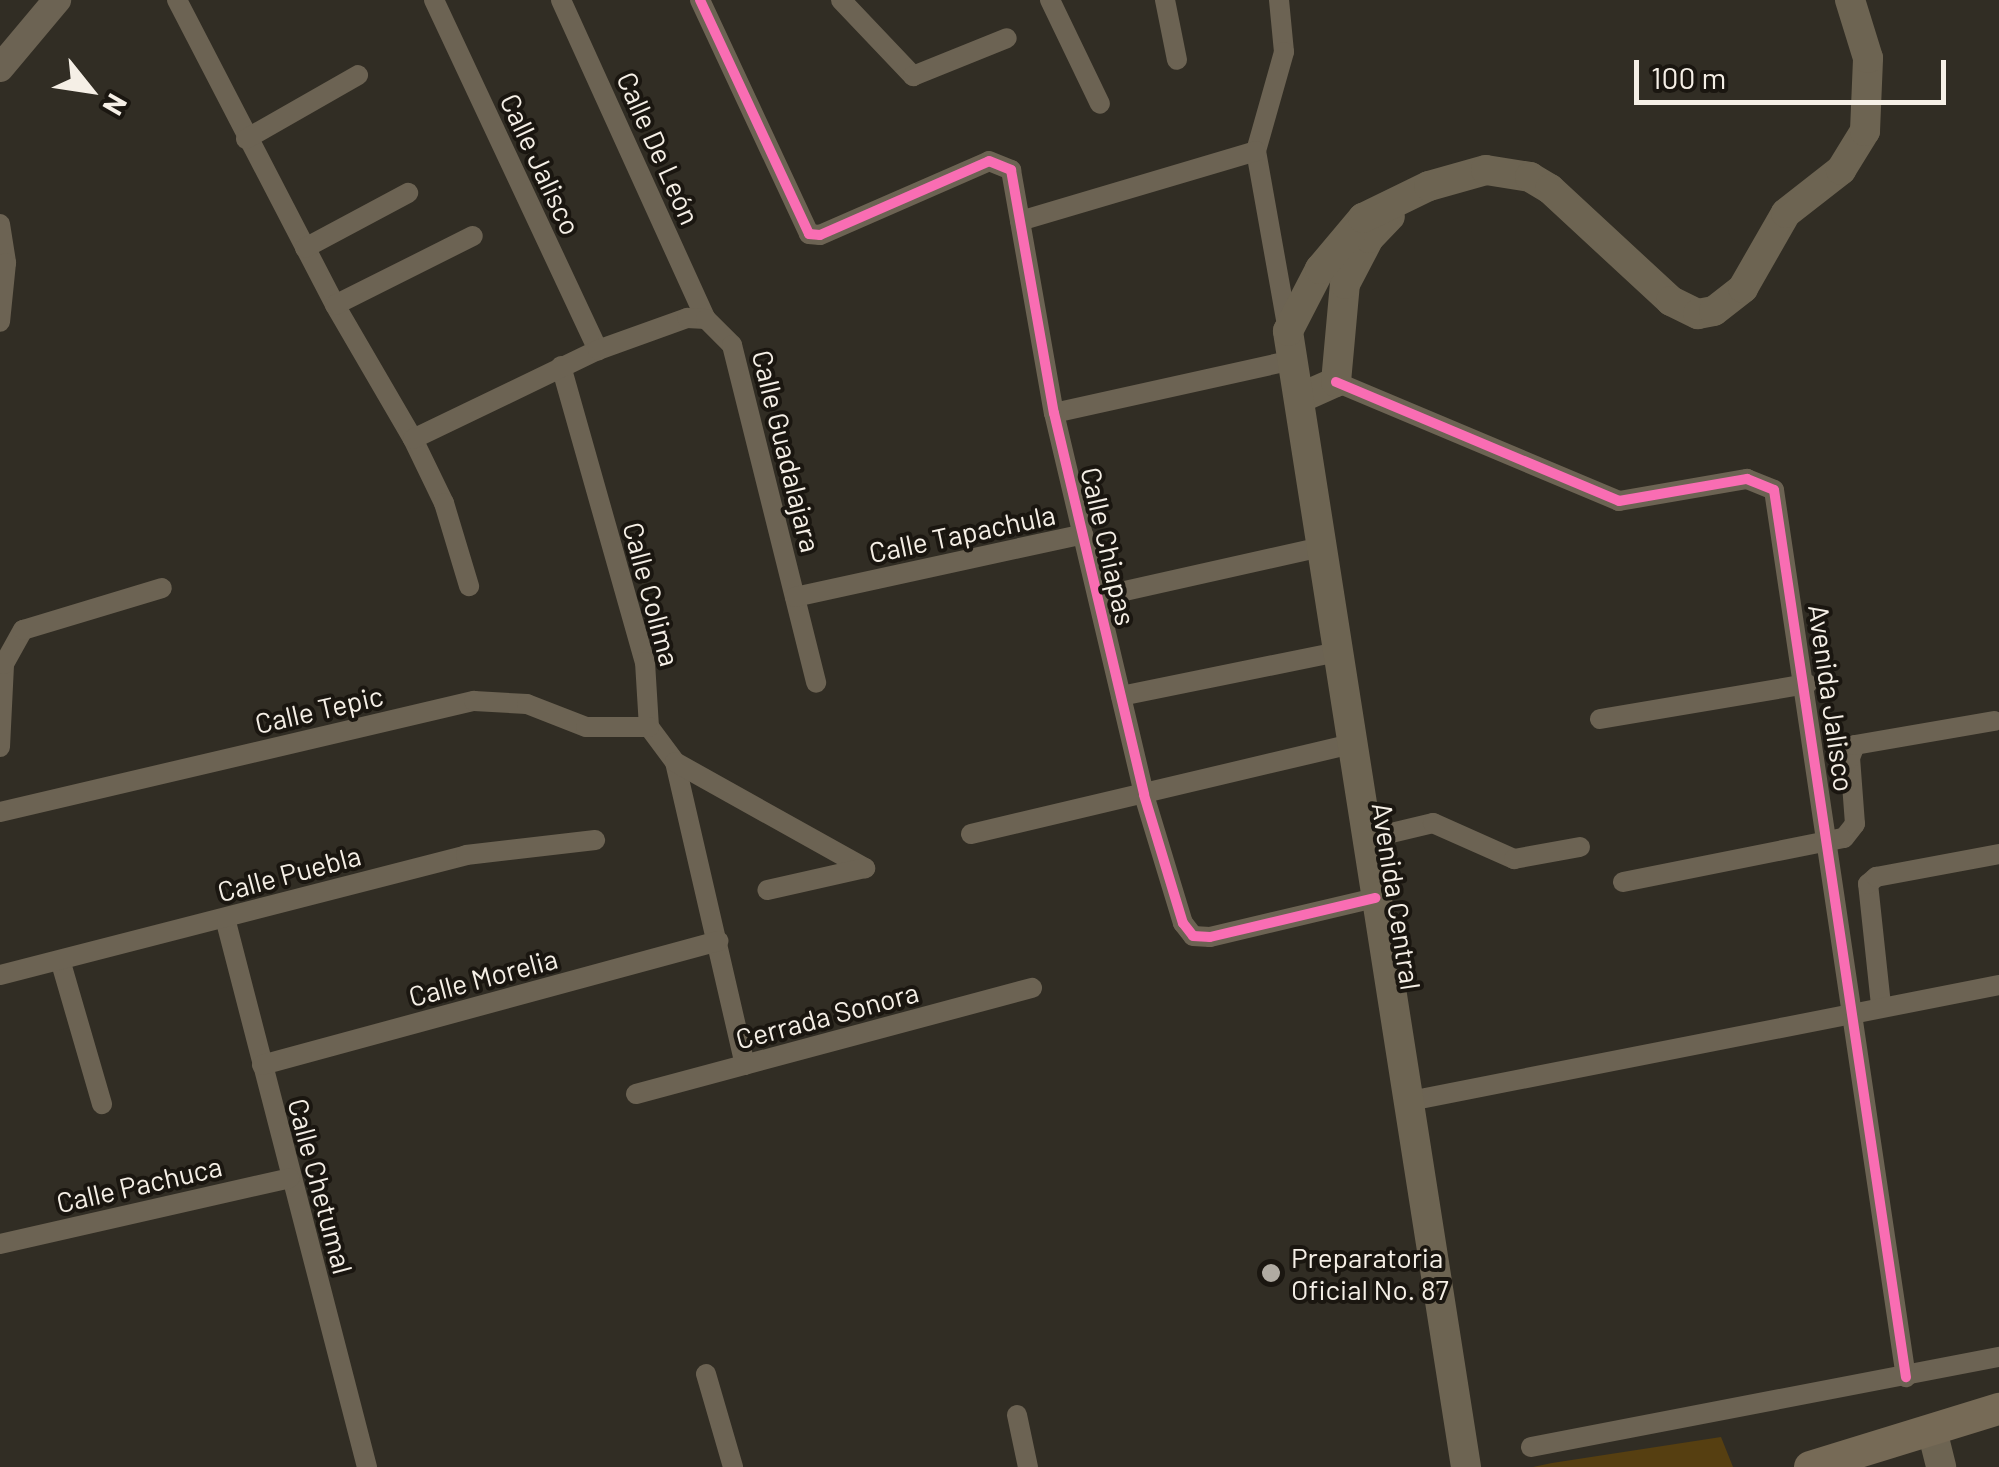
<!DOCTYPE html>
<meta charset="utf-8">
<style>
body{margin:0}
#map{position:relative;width:1999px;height:1467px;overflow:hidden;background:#312d24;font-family:Barlow,sans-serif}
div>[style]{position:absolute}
.green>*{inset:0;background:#563f11}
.minor>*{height:20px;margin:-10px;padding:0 10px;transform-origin:10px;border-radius:10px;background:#6c6353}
.tertiary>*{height:28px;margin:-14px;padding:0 14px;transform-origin:14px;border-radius:14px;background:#6c6353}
.secondary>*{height:30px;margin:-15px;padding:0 15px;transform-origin:15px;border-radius:15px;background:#6d6452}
.primary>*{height:32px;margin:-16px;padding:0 16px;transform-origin:16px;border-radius:16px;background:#766a56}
.cycleway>*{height:10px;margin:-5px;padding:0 5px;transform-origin:5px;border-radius:5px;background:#f96db3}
.dots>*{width:28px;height:28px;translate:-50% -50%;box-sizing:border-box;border:5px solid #1a1610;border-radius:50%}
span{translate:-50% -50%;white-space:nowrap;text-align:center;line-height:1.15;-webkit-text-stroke:8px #1a1610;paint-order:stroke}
.street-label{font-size:28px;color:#f5efe6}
.poi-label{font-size:28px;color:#f5efe6}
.left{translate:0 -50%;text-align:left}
.north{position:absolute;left:40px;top:40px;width:100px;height:100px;-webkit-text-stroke:8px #1a1610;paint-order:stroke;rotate:120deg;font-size:28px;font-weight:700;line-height:40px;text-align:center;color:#f5efe6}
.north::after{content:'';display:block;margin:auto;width:35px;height:45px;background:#f5efe6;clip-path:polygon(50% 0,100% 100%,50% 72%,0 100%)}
.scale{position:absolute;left:1634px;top:60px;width:312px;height:45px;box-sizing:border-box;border:5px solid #f5efe6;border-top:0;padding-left:12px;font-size:30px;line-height:35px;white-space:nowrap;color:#f5efe6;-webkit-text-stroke:8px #1a1610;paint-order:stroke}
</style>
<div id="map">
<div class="green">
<i style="clip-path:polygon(1721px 1437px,1733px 1467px,1533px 1467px,1552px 1463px)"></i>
</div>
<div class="minor">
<i style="left:177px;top:0;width:343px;rotate:62.6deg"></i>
<i style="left:335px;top:305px;width:155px;rotate:59.8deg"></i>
<i style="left:413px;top:439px;width:71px;rotate:64.2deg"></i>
<i style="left:444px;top:503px;width:87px;rotate:73.2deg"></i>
<i style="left:434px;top:0;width:387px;rotate:64.9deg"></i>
<i style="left:561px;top:0;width:350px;rotate:65.6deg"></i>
<i style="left:700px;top:0;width:258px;rotate:65deg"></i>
<i style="left:809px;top:234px;width:11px;rotate:5deg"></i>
<i style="left:820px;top:235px;width:184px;rotate:-23.6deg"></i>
<i style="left:989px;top:161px;width:24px;rotate:22deg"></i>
<i style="left:1011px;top:170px;width:247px;rotate:80deg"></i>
<i style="left:1054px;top:413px;width:392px;rotate:76.7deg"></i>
<i style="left:1144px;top:795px;width:134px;rotate:73.1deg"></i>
<i style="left:1183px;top:923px;width:16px;rotate:52deg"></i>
<i style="left:1193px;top:936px;width:17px;rotate:3deg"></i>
<i style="left:1210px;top:937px;width:170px;rotate:-13.3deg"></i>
<i style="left:841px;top:0;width:105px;rotate:46.5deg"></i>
<i style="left:913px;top:76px;width:101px;rotate:-22deg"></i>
<i style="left:1050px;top:0;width:115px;rotate:64.3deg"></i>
<i style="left:1165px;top:0;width:61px;rotate:78.7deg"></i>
<i style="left:1279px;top:0;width:52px;rotate:84.5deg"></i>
<i style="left:1284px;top:52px;width:103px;rotate:105.8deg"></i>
<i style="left:1256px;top:151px;width:183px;rotate:79.9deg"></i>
<i style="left:246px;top:139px;width:129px;rotate:-29.7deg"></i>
<i style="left:1020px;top:221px;width:246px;rotate:-16.5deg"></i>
<i style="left:0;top:224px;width:39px;rotate:81deg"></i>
<i style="left:6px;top:263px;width:59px;rotate:95.8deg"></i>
<i style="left:305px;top:248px;width:117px;rotate:-28.1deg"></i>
<i style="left:335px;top:305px;width:154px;rotate:-26.6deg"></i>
<i style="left:561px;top:366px;width:308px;rotate:74.2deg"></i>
<i style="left:645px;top:662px;width:65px;rotate:86.5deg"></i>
<i style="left:649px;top:727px;width:44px;rotate:53.4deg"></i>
<i style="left:675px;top:762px;width:311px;rotate:77deg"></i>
<i style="left:1336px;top:382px;width:307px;rotate:22.8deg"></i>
<i style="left:1619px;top:501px;width:130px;rotate:-9.8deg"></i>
<i style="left:1747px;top:479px;width:29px;rotate:22deg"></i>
<i style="left:1774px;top:490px;width:897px;rotate:81.54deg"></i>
<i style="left:1054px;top:413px;width:245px;rotate:-12.5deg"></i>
<i style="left:413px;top:439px;width:205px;rotate:-25.7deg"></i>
<i style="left:598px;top:350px;width:95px;rotate:-19.8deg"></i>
<i style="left:687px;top:318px;width:19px;rotate:3deg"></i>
<i style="left:706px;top:319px;width:37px;rotate:45deg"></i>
<i style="left:732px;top:345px;width:348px;rotate:76deg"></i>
<i style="left:795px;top:597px;width:295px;rotate:-12.3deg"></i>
<i style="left:1098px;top:597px;width:230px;rotate:-12.6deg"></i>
<i style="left:1121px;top:696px;width:221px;rotate:-11.5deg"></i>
<i style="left:1600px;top:719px;width:210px;rotate:-9.6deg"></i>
<i style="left:0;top:747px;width:83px;rotate:-87.2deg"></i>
<i style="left:4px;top:664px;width:39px;rotate:-61deg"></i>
<i style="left:23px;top:630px;width:145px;rotate:-16.8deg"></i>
<i style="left:675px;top:762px;width:218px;rotate:29.2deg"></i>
<i style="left:865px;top:868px;width:100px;rotate:167.3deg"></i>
<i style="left:0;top:812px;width:487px;rotate:-13.2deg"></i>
<i style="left:474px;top:701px;width:53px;rotate:3.2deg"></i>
<i style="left:527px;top:704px;width:63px;rotate:21.3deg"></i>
<i style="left:586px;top:727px;width:63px"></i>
<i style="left:971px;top:834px;width:391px;rotate:-13.3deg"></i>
<i style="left:1366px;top:839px;width:69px;rotate:-13.4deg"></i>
<i style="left:1433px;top:823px;width:89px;rotate:24deg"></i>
<i style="left:1514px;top:859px;width:67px;rotate:-10.3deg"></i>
<i style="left:1623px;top:882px;width:225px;rotate:-11.3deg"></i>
<i style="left:1844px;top:838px;width:18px;rotate:-52deg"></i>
<i style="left:1855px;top:824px;width:66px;rotate:-94.3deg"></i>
<i style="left:1850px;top:758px;width:14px;rotate:-69deg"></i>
<i style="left:1855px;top:745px;width:141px;rotate:-9.8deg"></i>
<i style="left:225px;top:918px;width:567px;rotate:75.5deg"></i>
<i style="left:61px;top:963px;width:147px;rotate:73.8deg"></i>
<i style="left:0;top:975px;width:481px;rotate:-14.4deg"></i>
<i style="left:466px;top:855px;width:130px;rotate:-6.6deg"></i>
<i style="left:1881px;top:1005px;width:122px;rotate:-96.1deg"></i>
<i style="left:1868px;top:884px;width:11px;rotate:-41deg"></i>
<i style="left:1876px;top:877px;width:125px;rotate:-10.6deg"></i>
<i style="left:262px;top:1065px;width:473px;rotate:-15.2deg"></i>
<i style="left:636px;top:1094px;width:410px;rotate:-15deg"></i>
<i style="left:1405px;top:1102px;width:605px;rotate:-11.14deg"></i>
<i style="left:0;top:1244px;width:297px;rotate:-12.8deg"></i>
<i style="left:706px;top:1374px;width:97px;rotate:73.8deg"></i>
<i style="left:1017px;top:1415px;width:53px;rotate:78.1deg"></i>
<i style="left:1531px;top:1447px;width:477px;rotate:-10.9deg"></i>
</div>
<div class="tertiary">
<i style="left:0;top:68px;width:89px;rotate:-50deg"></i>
</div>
<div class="secondary">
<i style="left:1300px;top:398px;width:39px;rotate:-24deg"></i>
<i style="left:1336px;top:382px;width:98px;rotate:-84.8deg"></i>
<i style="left:1345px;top:284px;width:52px;rotate:-62.4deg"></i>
<i style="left:1369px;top:238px;width:30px;rotate:-46deg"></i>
<i style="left:1932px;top:1430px;width:38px;rotate:76deg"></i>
<i style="left:1466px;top:1467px;width:1150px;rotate:-98.91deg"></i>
<i style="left:1288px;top:331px;width:70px;rotate:-62.7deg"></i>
<i style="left:1320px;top:269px;width:67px;rotate:-49.9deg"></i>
<i style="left:1363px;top:218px;width:73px;rotate:-25.9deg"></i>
<i style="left:1429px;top:186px;width:59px;rotate:-15.7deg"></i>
<i style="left:1486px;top:170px;width:45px;rotate:9deg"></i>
<i style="left:1530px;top:177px;width:23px;rotate:31deg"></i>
<i style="left:1550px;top:189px;width:165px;rotate:42.8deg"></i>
<i style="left:1671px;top:301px;width:30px;rotate:26deg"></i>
<i style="left:1698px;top:314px;width:16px;rotate:-11deg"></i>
<i style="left:1714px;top:311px;width:37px;rotate:-38deg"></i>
<i style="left:1743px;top:288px;width:86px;rotate:-60.2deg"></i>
<i style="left:1786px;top:213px;width:70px;rotate:-38deg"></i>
<i style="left:1841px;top:170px;width:46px;rotate:-58.4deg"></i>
<i style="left:1865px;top:131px;width:73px;rotate:-87.6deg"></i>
<i style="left:1868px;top:58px;width:61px;rotate:-107.2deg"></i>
</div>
<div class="primary">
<i style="left:1810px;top:1467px;width:198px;rotate:-17.1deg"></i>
</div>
<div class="cycleway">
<i style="left:700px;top:0;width:258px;rotate:65deg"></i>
<i style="left:809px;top:234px;width:11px;rotate:5deg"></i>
<i style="left:820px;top:235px;width:184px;rotate:-23.6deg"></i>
<i style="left:989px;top:161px;width:24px;rotate:22deg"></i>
<i style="left:1011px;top:170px;width:247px;rotate:80deg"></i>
<i style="left:1054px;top:413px;width:392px;rotate:76.7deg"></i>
<i style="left:1144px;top:795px;width:134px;rotate:73.1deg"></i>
<i style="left:1183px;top:923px;width:16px;rotate:52deg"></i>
<i style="left:1193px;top:936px;width:17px;rotate:3deg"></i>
<i style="left:1210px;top:937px;width:170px;rotate:-13.3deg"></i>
<i style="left:1336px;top:382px;width:307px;rotate:22.8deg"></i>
<i style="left:1619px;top:501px;width:130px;rotate:-9.8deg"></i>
<i style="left:1747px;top:479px;width:29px;rotate:22deg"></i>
<i style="left:1774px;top:490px;width:897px;rotate:81.54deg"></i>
</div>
<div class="dots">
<i style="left:1271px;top:1273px;background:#b0aba2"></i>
</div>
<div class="street-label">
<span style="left:659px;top:148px;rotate:66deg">Calle De León</span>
<span style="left:541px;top:164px;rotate:65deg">Calle Jalisco</span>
<span style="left:787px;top:451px;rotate:76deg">Calle Guadalajara</span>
<span style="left:962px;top:533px;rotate:-12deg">Calle Tapachula</span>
<span style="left:1109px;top:546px;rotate:77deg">Calle Chiapas</span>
<span style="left:652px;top:594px;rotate:75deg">Calle Colima</span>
<span style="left:1832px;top:698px;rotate:82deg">Avenida Jalisco</span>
<span style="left:319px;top:709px;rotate:-13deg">Calle Tepic</span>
<span style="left:289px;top:873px;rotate:-15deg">Calle Puebla</span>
<span style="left:1397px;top:896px;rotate:81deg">Avenida Central</span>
<span style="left:483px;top:977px;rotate:-15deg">Calle Morelia</span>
<span style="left:827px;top:1015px;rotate:-15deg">Cerrada Sonora</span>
<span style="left:139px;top:1184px;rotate:-13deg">Calle Pachuca</span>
<span style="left:321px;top:1186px;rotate:75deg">Calle Chetumal</span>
</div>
<div class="poi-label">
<span class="left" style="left:1291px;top:1273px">Preparatoria<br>Oficial No. 87</span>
</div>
<div class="north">N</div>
<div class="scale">100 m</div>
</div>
